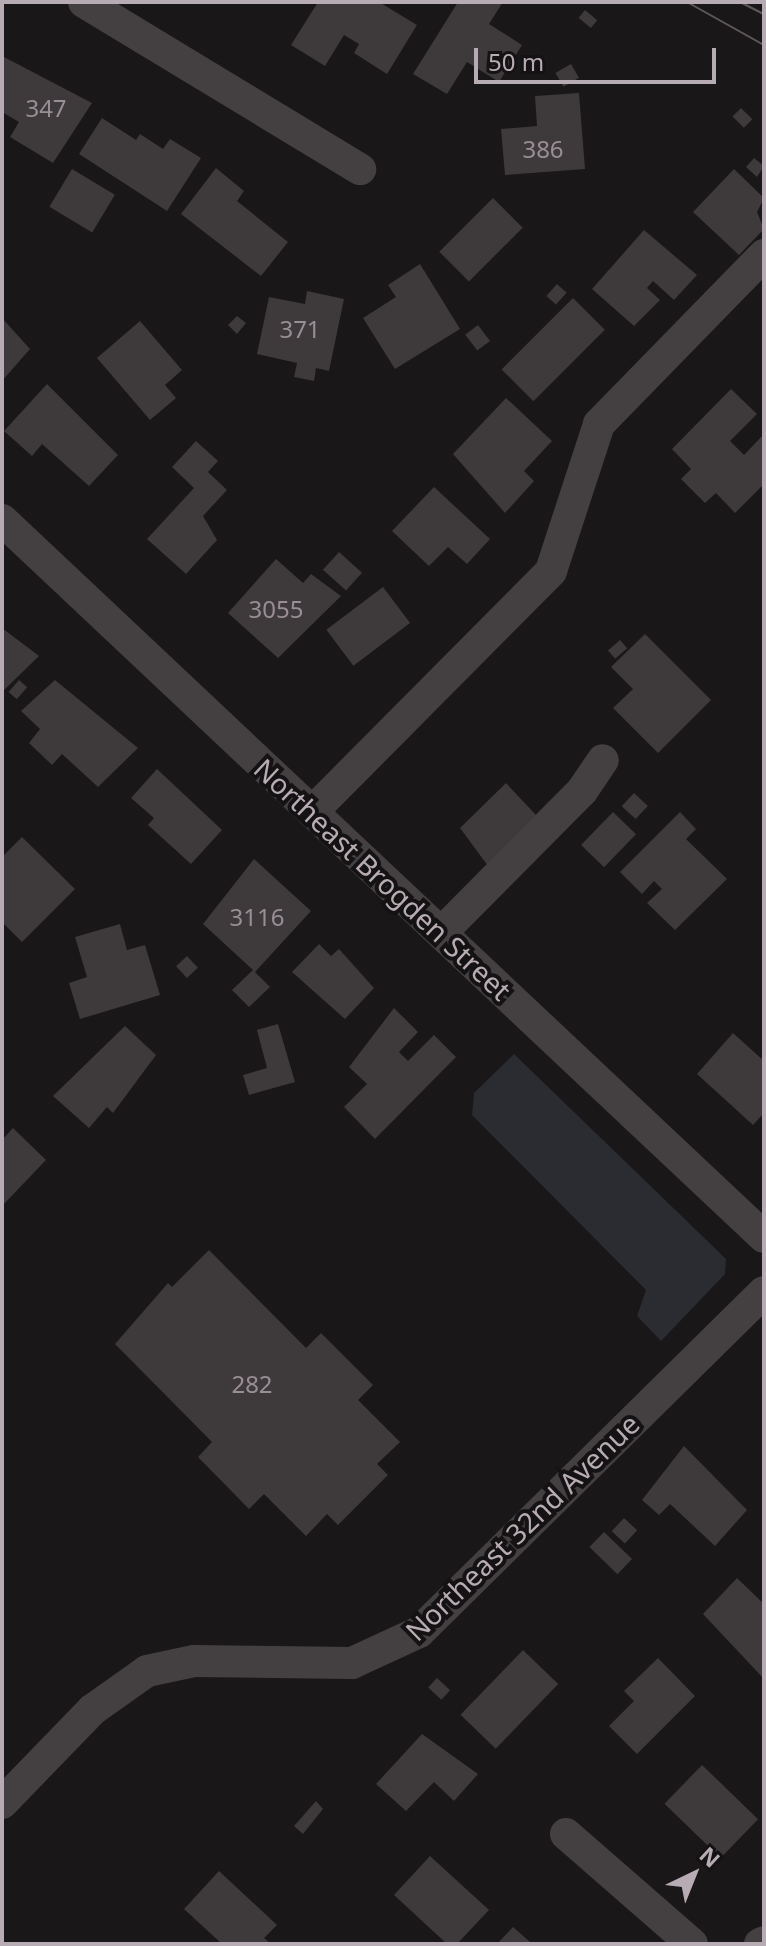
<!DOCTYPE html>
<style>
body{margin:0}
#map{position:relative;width:766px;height:1946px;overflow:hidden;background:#191718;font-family:"Noto Sans",sans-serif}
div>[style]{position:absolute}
.green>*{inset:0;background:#2a2c32}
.building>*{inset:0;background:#3e393b;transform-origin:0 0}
.minor>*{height:32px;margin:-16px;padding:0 16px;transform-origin:16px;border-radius:16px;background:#444042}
.tram>*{height:2px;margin:-1px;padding:0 1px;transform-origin:1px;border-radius:1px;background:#5e575c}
span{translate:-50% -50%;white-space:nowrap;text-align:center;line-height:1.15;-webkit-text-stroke:8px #141213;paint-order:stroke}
.number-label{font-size:24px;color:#998e96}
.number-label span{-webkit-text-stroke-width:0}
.street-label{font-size:28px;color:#b7abb4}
.frame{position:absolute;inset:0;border:4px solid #b7abb4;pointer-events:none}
.north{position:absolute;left:654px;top:1834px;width:80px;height:80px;-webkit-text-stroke:6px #141213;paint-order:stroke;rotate:43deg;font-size:22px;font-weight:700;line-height:32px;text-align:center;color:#b7abb4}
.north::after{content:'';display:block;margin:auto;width:28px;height:36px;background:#b7abb4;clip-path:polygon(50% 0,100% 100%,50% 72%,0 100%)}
.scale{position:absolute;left:474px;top:48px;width:242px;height:36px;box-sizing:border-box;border:4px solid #b7abb4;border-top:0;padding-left:10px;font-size:24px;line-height:28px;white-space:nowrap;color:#b7abb4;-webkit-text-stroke:6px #141213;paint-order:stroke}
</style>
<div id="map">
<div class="green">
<i style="clip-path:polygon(514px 1054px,726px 1259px,725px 1274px,661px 1341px,637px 1316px,646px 1290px,472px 1115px,474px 1093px)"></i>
</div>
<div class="building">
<i style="clip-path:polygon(318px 2px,379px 2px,417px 25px,387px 74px,354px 53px,359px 44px,344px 35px,325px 66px,291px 45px)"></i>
<i style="clip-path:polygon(458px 2px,503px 2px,489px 24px,522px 45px,499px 82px,467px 62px,447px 94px,413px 74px)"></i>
<i style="left:585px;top:10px;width:16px;height:10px;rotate:40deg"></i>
<i style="clip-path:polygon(4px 57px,92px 103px,53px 163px,10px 137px,19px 122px,2px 112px)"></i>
<i style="left:571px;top:64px;width:16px;height:18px;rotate:60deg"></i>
<i style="clip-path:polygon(579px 93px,585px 169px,505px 175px,501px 129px,537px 126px,535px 96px)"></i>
<i style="left:741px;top:108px;width:16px;height:12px;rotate:45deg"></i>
<i style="clip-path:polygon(102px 118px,136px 140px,140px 134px,163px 149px,170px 139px,201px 158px,167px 211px,79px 154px)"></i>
<i style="clip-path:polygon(754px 158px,764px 166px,757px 177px,746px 167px)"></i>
<i style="clip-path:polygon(216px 168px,244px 191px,237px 201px,288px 242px,261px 276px,181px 214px)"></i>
<i style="left:72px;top:169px;width:50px;height:44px;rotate:31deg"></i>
<i style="clip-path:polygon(734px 169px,764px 198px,757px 212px,764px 229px,739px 255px,693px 212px)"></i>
<i style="left:493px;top:198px;width:42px;height:76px;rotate:45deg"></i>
<i style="clip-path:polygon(644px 230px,697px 275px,674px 300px,653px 281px,647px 288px,660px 300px,634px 326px,592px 289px)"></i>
<i style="clip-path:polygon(420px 264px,460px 329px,395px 369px,363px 318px,396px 297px,388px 285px)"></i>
<i style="left:557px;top:284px;width:13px;height:16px;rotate:42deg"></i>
<i style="clip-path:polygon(307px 291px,344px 299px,329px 371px,316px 368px,314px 381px,294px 377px,297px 363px,257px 354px,269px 297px,305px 304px)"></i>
<i style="left:573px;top:298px;width:45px;height:101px;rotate:45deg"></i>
<i style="clip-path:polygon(237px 316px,246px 323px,237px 334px,228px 325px)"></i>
<i style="clip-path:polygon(2px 318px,30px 349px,2px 381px)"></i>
<i style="clip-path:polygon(140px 321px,182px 370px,165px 385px,176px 398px,150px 420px,97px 358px)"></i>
<i style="left:478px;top:325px;width:20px;height:16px;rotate:53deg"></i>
<i style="clip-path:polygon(47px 384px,118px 455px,89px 486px,42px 444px,32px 456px,4px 431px)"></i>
<i style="clip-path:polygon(731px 389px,757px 414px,730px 441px,744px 455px,764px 434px,764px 484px,735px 513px,716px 493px,705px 503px,681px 479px,691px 469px,672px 449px)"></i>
<i style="clip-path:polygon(506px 398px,552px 441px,524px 471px,534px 481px,505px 513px,453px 454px)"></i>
<i style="clip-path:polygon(196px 441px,218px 461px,208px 472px,227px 490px,203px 516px,217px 540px,186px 574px,147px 539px,194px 488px,172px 467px)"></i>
<i style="clip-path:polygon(434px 487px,490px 539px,467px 564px,448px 547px,429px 566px,392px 531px)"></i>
<i style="left:339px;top:552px;width:31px;height:24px;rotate:42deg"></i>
<i style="clip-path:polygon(276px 559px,303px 583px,311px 574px,341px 596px,278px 658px,228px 613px)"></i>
<i style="left:383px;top:587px;width:45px;height:71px;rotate:53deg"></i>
<i style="clip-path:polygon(2px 628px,39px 656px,2px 692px)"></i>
<i style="clip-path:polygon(645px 634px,711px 700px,658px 753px,613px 708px,633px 689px,611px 667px)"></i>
<i style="left:620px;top:640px;width:11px;height:16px;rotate:49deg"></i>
<i style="left:19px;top:680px;width:11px;height:16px;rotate:41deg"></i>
<i style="clip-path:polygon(55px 680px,138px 748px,98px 787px,62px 754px,52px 765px,29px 743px,40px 729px,21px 711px)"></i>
<i style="clip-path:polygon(157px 769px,222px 830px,191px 864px,148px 825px,154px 818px,131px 798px)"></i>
<i style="clip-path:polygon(506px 783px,536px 815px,488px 866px,460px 828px)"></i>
<i style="left:634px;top:793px;width:19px;height:18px;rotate:43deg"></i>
<i style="left:613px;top:812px;width:32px;height:46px;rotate:44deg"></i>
<i style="clip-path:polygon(680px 812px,696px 829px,686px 839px,727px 879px,675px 930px,647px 903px,662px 889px,654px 881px,642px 894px,620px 872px)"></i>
<i style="clip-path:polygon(22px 837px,75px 889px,22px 942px,2px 922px,2px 857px)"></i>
<i style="clip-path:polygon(254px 859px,311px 911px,255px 972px,270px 987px,249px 1007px,232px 990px,253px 970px,203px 924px)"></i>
<i style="clip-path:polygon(120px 924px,127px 950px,145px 945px,160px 995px,80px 1019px,69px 983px,87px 977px,75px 937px)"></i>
<i style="clip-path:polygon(319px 944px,331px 956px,339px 949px,374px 988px,345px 1019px,292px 972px)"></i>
<i style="left:187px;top:956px;width:16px;height:15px;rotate:47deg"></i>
<i style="clip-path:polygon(394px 1008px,418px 1032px,399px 1052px,408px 1061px,434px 1035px,456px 1057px,375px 1139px,344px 1107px,367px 1084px,349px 1067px)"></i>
<i style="clip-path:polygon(278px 1024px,295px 1082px,249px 1095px,243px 1075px,267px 1068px,257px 1030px)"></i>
<i style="clip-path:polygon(125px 1026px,156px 1055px,113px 1113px,107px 1107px,89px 1128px,53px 1096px)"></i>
<i style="clip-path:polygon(733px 1033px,764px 1061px,764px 1113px,753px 1125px,697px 1074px)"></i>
<i style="clip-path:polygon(13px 1128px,46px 1160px,2px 1206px,2px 1140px)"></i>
<i style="clip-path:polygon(209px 1250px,306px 1348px,321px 1333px,373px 1385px,358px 1400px,400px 1442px,377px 1464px,388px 1475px,338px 1525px,327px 1514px,306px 1536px,264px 1494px,249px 1509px,198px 1457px,212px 1442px,115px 1344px,168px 1283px,172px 1287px)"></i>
<i style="clip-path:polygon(684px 1446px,747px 1510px,715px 1546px,670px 1504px,659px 1515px,642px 1500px)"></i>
<i style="left:624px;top:1518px;width:18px;height:18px;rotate:43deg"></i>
<i style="left:604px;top:1532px;width:39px;height:21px;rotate:44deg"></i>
<i style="clip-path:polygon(737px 1578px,764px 1604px,764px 1679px,703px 1614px)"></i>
<i style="left:523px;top:1650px;width:49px;height:90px;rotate:44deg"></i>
<i style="clip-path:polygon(658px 1658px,695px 1696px,637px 1754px,609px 1726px,634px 1701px,624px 1691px)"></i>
<i style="left:437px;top:1678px;width:18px;height:13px;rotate:43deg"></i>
<i style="clip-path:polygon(422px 1734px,478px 1774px,454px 1801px,434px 1782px,406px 1811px,376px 1784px)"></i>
<i style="left:702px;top:1765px;width:78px;height:54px;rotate:44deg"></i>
<i style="clip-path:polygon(316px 1801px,323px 1809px,303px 1834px,294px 1826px)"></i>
<i style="clip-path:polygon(430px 1856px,489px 1910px,457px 1944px,447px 1944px,394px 1895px)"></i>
<i style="clip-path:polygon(219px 1871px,277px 1925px,264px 1938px,271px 1944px,222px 1944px,184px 1909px)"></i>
<i style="clip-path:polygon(513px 1927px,530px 1942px,541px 1944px,497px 1944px)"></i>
</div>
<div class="minor">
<i style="left:84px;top:2px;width:323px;rotate:31.2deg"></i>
<i style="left:2px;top:520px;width:1046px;rotate:43.26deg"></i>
<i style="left:312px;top:812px;width:339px;rotate:-45.2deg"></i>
<i style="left:551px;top:571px;width:155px;rotate:-71.9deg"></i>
<i style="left:599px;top:424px;width:236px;rotate:-45.7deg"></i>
<i style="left:441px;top:933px;width:200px;rotate:-45.2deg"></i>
<i style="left:582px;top:791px;width:37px;rotate:-56deg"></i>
<i style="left:2px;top:1803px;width:129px;rotate:-45.9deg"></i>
<i style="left:92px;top:1710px;width:67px;rotate:-35.3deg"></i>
<i style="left:147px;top:1671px;width:48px;rotate:-12deg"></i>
<i style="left:194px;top:1661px;width:158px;rotate:0.7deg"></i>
<i style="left:352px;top:1663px;width:74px;rotate:-24.8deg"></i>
<i style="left:419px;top:1632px;width:484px;rotate:-44.6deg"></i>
<i style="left:566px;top:1834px;width:167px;rotate:41.1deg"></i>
<i style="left:760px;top:1944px;width:4px;rotate:-27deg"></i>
</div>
<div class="tram">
<i style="left:687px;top:2px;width:88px;rotate:29.2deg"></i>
<i style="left:740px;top:2px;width:27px;rotate:27deg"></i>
</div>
<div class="number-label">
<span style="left:46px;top:108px">347</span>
<span style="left:543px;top:149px">386</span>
<span style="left:300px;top:329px">371</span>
<span style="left:276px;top:609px">3055</span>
<span style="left:257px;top:917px">3116</span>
<span style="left:252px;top:1384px">282</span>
</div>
<div class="street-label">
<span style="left:383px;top:879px;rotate:43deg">Northeast Brogden Street</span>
<span style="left:522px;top:1527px;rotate:-44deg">Northeast 32nd Avenue</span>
</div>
<div class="frame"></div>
<div class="north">N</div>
<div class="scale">50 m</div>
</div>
